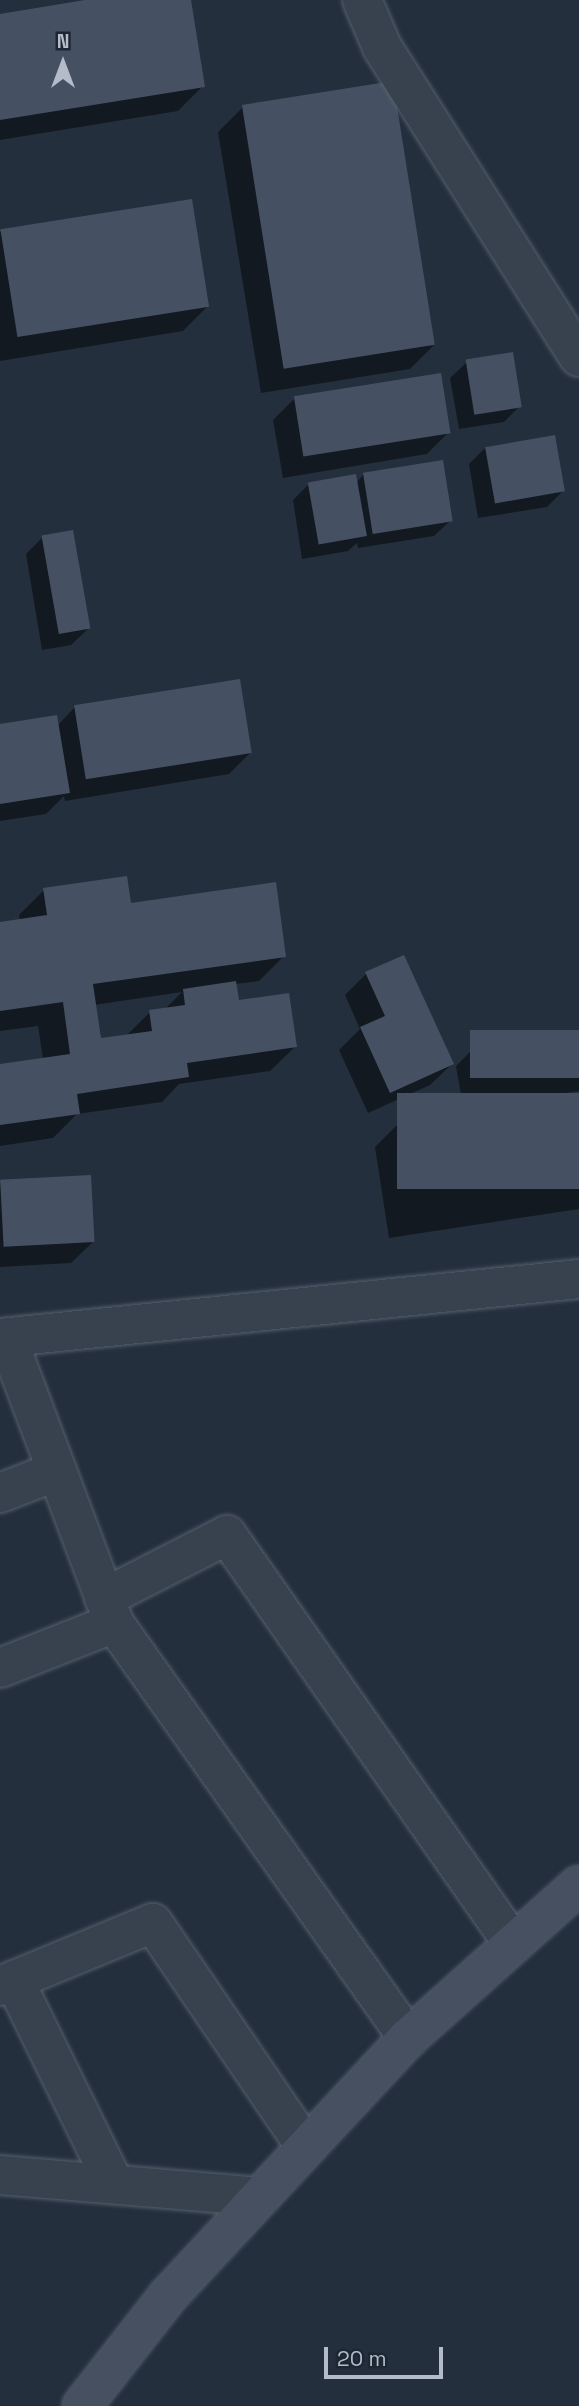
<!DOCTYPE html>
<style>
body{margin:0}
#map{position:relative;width:579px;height:2406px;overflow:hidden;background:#242f3e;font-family:"Space Grotesk",sans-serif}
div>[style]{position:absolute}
.shadow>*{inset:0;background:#0007}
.building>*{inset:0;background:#455162;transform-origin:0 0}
.roads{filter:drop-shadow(0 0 2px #565f6c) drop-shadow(0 0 2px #565f6c)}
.street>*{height:38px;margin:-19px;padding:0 19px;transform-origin:19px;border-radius:19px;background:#38414e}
.secondary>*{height:38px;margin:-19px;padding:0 19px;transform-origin:19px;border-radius:19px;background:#465061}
span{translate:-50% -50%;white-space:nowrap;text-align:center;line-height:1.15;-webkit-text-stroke:5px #1d2633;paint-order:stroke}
.north{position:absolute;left:28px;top:28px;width:70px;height:70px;-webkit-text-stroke:5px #1d2633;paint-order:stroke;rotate:0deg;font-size:19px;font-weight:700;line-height:28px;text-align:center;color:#b4bcc9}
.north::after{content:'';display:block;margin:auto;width:24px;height:32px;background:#b4bcc9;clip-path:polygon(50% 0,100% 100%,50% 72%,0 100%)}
.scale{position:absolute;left:324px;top:2347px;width:119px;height:32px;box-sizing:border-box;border:4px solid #b4bcc9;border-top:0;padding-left:9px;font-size:21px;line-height:24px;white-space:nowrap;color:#b4bcc9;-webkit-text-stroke:5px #1d2633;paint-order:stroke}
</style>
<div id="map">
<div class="shadow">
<i style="clip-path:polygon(96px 0,189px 0,203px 86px,178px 111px,0 140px,0 16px)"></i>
<i style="clip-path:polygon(243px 107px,435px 344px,410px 369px,261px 393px,218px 132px)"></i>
<i style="clip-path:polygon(0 232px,208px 306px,183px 331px,0 361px)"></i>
<i style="clip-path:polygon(467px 362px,520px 406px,504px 422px,459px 429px,450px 378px)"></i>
<i style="clip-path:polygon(295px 398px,449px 432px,427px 454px,283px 478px,273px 420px)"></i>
<i style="clip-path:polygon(485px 448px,563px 491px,547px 507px,478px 518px,469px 464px)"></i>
<i style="clip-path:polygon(364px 474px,451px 520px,434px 536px,358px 548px,357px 543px,348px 551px,302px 559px,293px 500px,309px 484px,356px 483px)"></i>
<i style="clip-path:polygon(43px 537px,88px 629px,71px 645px,42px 650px,26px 554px)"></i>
<i style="clip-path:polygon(74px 708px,250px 753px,229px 774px,65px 801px,64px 796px,46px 814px,0 821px,0 726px,57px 726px)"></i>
<i style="clip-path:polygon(evenodd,44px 890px,129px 905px,284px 956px,259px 981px,235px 984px,237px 1002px,296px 1046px,270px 1071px,179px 1084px,162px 1102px,77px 1114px,53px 1138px,0 1146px,0 1066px,43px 1059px,38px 1026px,0 1031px,0 923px,20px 920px,19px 915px,44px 890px,182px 992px,164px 1010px,150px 1012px,126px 1036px,99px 1040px,94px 1005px,182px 992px)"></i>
<i style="clip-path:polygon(366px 974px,452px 1064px,430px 1085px,368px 1113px,339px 1050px,360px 1029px,345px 995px)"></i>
<i style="clip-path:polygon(579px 1032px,579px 1091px,559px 1094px,560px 1097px,579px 1094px,579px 1209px,389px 1238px,375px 1147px,400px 1122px,464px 1112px,456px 1066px,472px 1050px)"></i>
<i style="clip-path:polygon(0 1182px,93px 1242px,71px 1263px,0 1267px)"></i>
</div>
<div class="building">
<i style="clip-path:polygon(85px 0,191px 0,205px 87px,0 120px,0 14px)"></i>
<i style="left:393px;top:81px;width:267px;height:153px;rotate:81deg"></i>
<i style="left:192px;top:199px;width:109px;height:194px;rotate:81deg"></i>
<i style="left:513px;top:352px;width:56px;height:48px;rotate:81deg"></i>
<i style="left:441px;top:373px;width:61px;height:149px;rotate:81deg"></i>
<i style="left:555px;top:435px;width:57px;height:71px;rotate:80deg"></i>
<i style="left:443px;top:460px;width:62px;height:81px;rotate:81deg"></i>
<i style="left:356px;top:474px;width:63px;height:49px;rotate:80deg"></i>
<i style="left:73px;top:530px;width:100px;height:32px;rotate:80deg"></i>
<i style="left:240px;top:679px;width:75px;height:168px;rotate:81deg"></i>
<i style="clip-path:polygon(57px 715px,70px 793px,0 804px,0 724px)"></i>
<i style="clip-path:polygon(127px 876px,131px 903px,276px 882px,286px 957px,93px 984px,101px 1038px,152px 1031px,149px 1010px,185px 1005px,183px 989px,236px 981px,239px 1000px,289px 993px,297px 1047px,187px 1063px,189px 1077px,77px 1094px,80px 1114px,0 1125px,0 1064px,70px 1054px,63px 1002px,0 1011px,0 922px,47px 915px,43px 888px)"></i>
<i style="clip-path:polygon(404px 955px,454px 1064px,390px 1093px,360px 1027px,385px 1016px,365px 972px)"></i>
<i style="left:579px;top:1030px;width:48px;height:109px;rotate:90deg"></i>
<i style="left:579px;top:1093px;width:96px;height:182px;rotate:90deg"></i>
<i style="left:91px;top:1175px;width:67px;height:91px;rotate:87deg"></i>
</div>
<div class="roads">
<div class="street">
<i style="left:362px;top:0;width:51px;rotate:66.9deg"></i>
<i style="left:382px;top:47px;width:367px;rotate:57.6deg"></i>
<i style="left:0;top:1338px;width:582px;rotate:-5.82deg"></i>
<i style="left:7px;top:1338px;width:304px;rotate:69.4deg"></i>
<i style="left:114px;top:1623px;width:509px;rotate:54.68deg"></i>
<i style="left:0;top:1493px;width:61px;rotate:-21.1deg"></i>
<i style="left:104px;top:1598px;width:138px;rotate:-27.1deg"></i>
<i style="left:227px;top:1535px;width:499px;rotate:55deg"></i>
<i style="left:0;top:1668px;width:123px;rotate:-21.5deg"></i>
<i style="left:14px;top:1980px;width:227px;rotate:63.9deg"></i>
<i style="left:0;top:1986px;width:165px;rotate:-22.4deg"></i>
<i style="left:153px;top:1923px;width:271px;rotate:55.7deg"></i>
<i style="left:0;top:2175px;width:261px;rotate:4.8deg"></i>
</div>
<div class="secondary">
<i style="left:82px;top:2406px;width:140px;rotate:-52deg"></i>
<i style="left:168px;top:2296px;width:352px;rotate:-47.1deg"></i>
<i style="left:408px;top:2038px;width:229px;rotate:-41.8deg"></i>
</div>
</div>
<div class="north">N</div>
<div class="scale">20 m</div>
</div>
